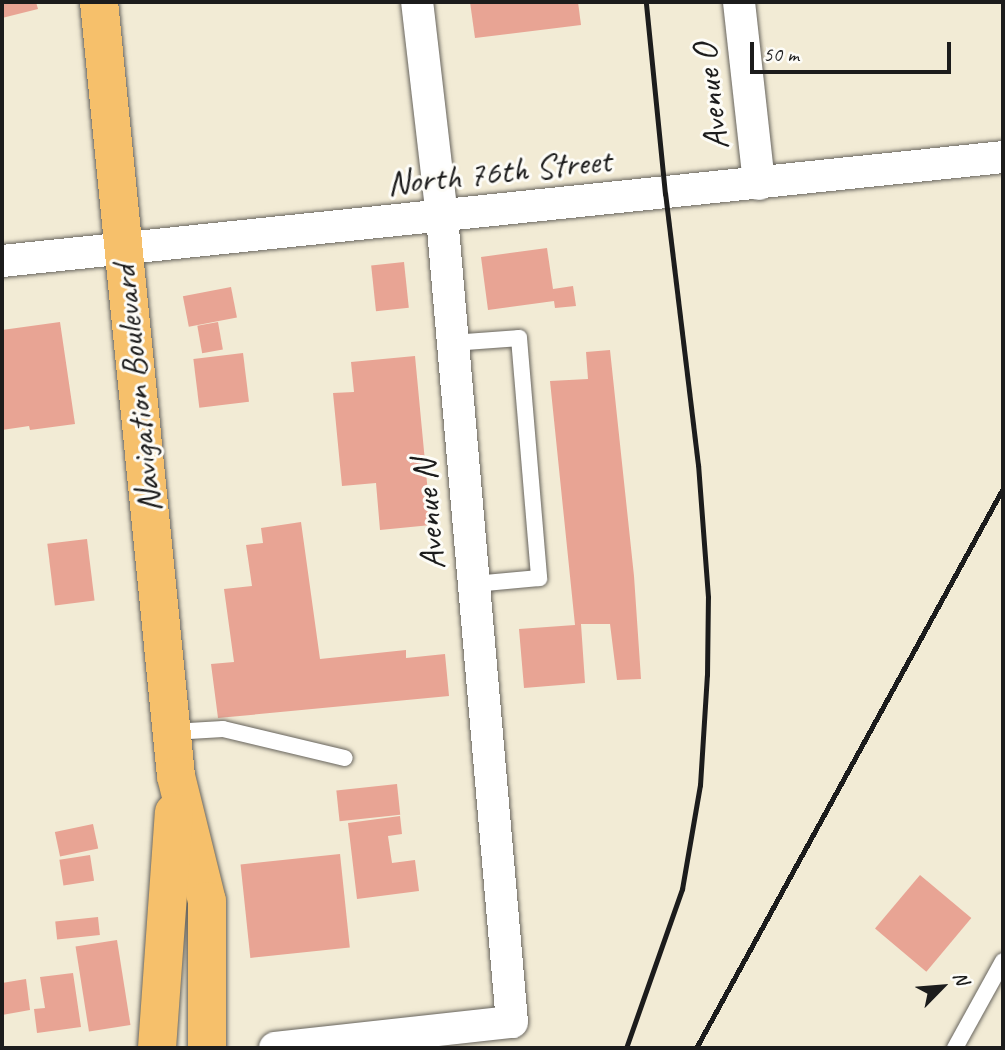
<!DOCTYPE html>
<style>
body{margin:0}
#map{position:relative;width:1005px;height:1050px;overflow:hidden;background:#f2ebd5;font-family:Caveat,sans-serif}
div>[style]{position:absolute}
.building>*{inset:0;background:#e8a494;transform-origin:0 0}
.roads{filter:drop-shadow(0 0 2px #67645d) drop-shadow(0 0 2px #67645d)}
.service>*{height:16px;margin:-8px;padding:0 8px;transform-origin:8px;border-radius:8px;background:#fff}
.minor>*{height:32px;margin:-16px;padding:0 16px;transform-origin:16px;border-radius:16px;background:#fff}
.primary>*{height:38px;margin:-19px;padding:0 19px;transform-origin:19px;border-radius:19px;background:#f6c06b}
.rail>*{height:5px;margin:-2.5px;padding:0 2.5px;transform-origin:2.5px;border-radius:2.5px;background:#1c1c1c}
span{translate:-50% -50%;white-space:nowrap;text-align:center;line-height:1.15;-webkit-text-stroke:6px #fdfcf7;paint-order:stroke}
.street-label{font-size:35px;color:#1c1c1c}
.frame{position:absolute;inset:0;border:4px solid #1c1c1c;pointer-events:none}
.north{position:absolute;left:907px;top:952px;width:70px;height:70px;-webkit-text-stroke:5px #fdfcf7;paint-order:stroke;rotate:65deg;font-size:19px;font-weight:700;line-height:28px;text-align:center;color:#1c1c1c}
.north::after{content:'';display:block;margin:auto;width:24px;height:32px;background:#1c1c1c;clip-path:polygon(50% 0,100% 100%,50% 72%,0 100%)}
.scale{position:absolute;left:750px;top:42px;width:201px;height:32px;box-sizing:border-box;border:4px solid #1c1c1c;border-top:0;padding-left:9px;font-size:21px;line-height:24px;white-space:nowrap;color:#1c1c1c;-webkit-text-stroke:5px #fdfcf7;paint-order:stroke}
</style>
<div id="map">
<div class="building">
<i style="clip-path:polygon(2px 2px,36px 2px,38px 9px,2px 18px)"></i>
<i style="clip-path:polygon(470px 2px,578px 2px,581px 25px,475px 38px)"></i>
<i style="clip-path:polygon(547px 248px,553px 289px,573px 286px,576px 306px,555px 308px,554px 301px,488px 310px,481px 257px)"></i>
<i style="left:404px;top:262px;width:46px;height:33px;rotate:84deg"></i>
<i style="left:231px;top:287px;width:31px;height:49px;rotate:79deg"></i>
<i style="clip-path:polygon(60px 322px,75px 424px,30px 430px,29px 426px,2px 430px,2px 330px)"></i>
<i style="left:218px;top:322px;width:28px;height:21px;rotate:80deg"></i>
<i style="clip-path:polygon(610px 350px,634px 576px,641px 679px,617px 680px,610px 624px,581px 624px,585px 683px,524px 688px,519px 629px,575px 625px,550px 381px,588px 379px,586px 352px)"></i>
<i style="left:243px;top:353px;width:49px;height:50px;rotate:83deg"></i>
<i style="clip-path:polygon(415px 356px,431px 525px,380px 530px,376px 483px,342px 486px,333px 393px,354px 392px,351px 362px)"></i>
<i style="clip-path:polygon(301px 522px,320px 659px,406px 650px,406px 658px,445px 654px,449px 696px,218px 718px,211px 664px,234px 662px,224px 589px,252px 586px,246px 545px,263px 543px,261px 528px)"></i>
<i style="left:87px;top:539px;width:62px;height:40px;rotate:83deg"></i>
<i style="left:397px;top:784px;width:31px;height:61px;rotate:84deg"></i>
<i style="clip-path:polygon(400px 816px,402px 834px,388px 836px,392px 863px,415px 860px,419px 891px,357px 899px,348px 823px)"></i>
<i style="left:93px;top:824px;width:25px;height:39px;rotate:78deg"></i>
<i style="left:340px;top:854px;width:94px;height:100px;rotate:84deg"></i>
<i style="left:90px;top:855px;width:26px;height:31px;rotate:81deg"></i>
<i style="left:920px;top:875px;width:67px;height:70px;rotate:40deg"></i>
<i style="left:98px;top:917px;width:18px;height:43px;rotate:84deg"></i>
<i style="left:117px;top:940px;width:86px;height:42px;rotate:81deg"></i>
<i style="clip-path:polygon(73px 973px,81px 1027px,37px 1033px,34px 1009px,45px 1008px,40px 977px)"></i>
<i style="clip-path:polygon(26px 979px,30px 1010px,2px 1015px,2px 983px)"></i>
</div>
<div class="roads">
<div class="service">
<i style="left:453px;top:343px;width:66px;rotate:-4.3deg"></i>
<i style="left:519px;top:338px;width:241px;rotate:85.2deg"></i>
<i style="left:539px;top:578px;width:65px;rotate:174.7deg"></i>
<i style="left:172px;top:732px;width:51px;rotate:-3.4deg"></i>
<i style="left:223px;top:729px;width:125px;rotate:13.4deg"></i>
<i style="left:955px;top:1048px;width:99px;rotate:-61.1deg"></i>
</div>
<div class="minor">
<i style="left:739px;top:2px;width:183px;rotate:83.7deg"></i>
<i style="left:2px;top:261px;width:1006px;rotate:-5.93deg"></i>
<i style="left:275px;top:1048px;width:238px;rotate:-6.3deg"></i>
<i style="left:512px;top:1022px;width:808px;rotate:-94.97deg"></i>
<i style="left:442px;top:217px;width:216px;rotate:-96.6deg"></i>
</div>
<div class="primary">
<i style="left:99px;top:2px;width:778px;rotate:84.32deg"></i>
<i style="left:176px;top:776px;width:129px;rotate:76.1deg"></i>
<i style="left:207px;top:901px;width:147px;rotate:90deg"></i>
<i style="left:157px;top:1048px;width:236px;rotate:-85.9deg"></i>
</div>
</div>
<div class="rail">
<i style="left:626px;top:1048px;width:169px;rotate:-70.6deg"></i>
<i style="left:682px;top:889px;width:106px;rotate:-80.2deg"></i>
<i style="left:700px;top:785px;width:110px;rotate:-86.4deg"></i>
<i style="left:707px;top:675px;width:78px;rotate:-89.3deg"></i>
<i style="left:708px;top:597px;width:132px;rotate:-94.3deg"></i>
<i style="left:698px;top:465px;width:273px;rotate:-96.9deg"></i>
<i style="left:665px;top:194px;width:193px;rotate:-95.7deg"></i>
<i style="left:696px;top:1048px;width:639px;rotate:-61.27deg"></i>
</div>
<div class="street-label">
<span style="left:711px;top:97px;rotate:-97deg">Avenue O</span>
<span style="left:499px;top:172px;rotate:-6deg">North 76th Street</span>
<span style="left:137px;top:389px;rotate:-96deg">Navigation Boulevard</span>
<span style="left:429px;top:515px;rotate:-95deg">Avenue N</span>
</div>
<div class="frame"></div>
<div class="north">N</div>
<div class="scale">50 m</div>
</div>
